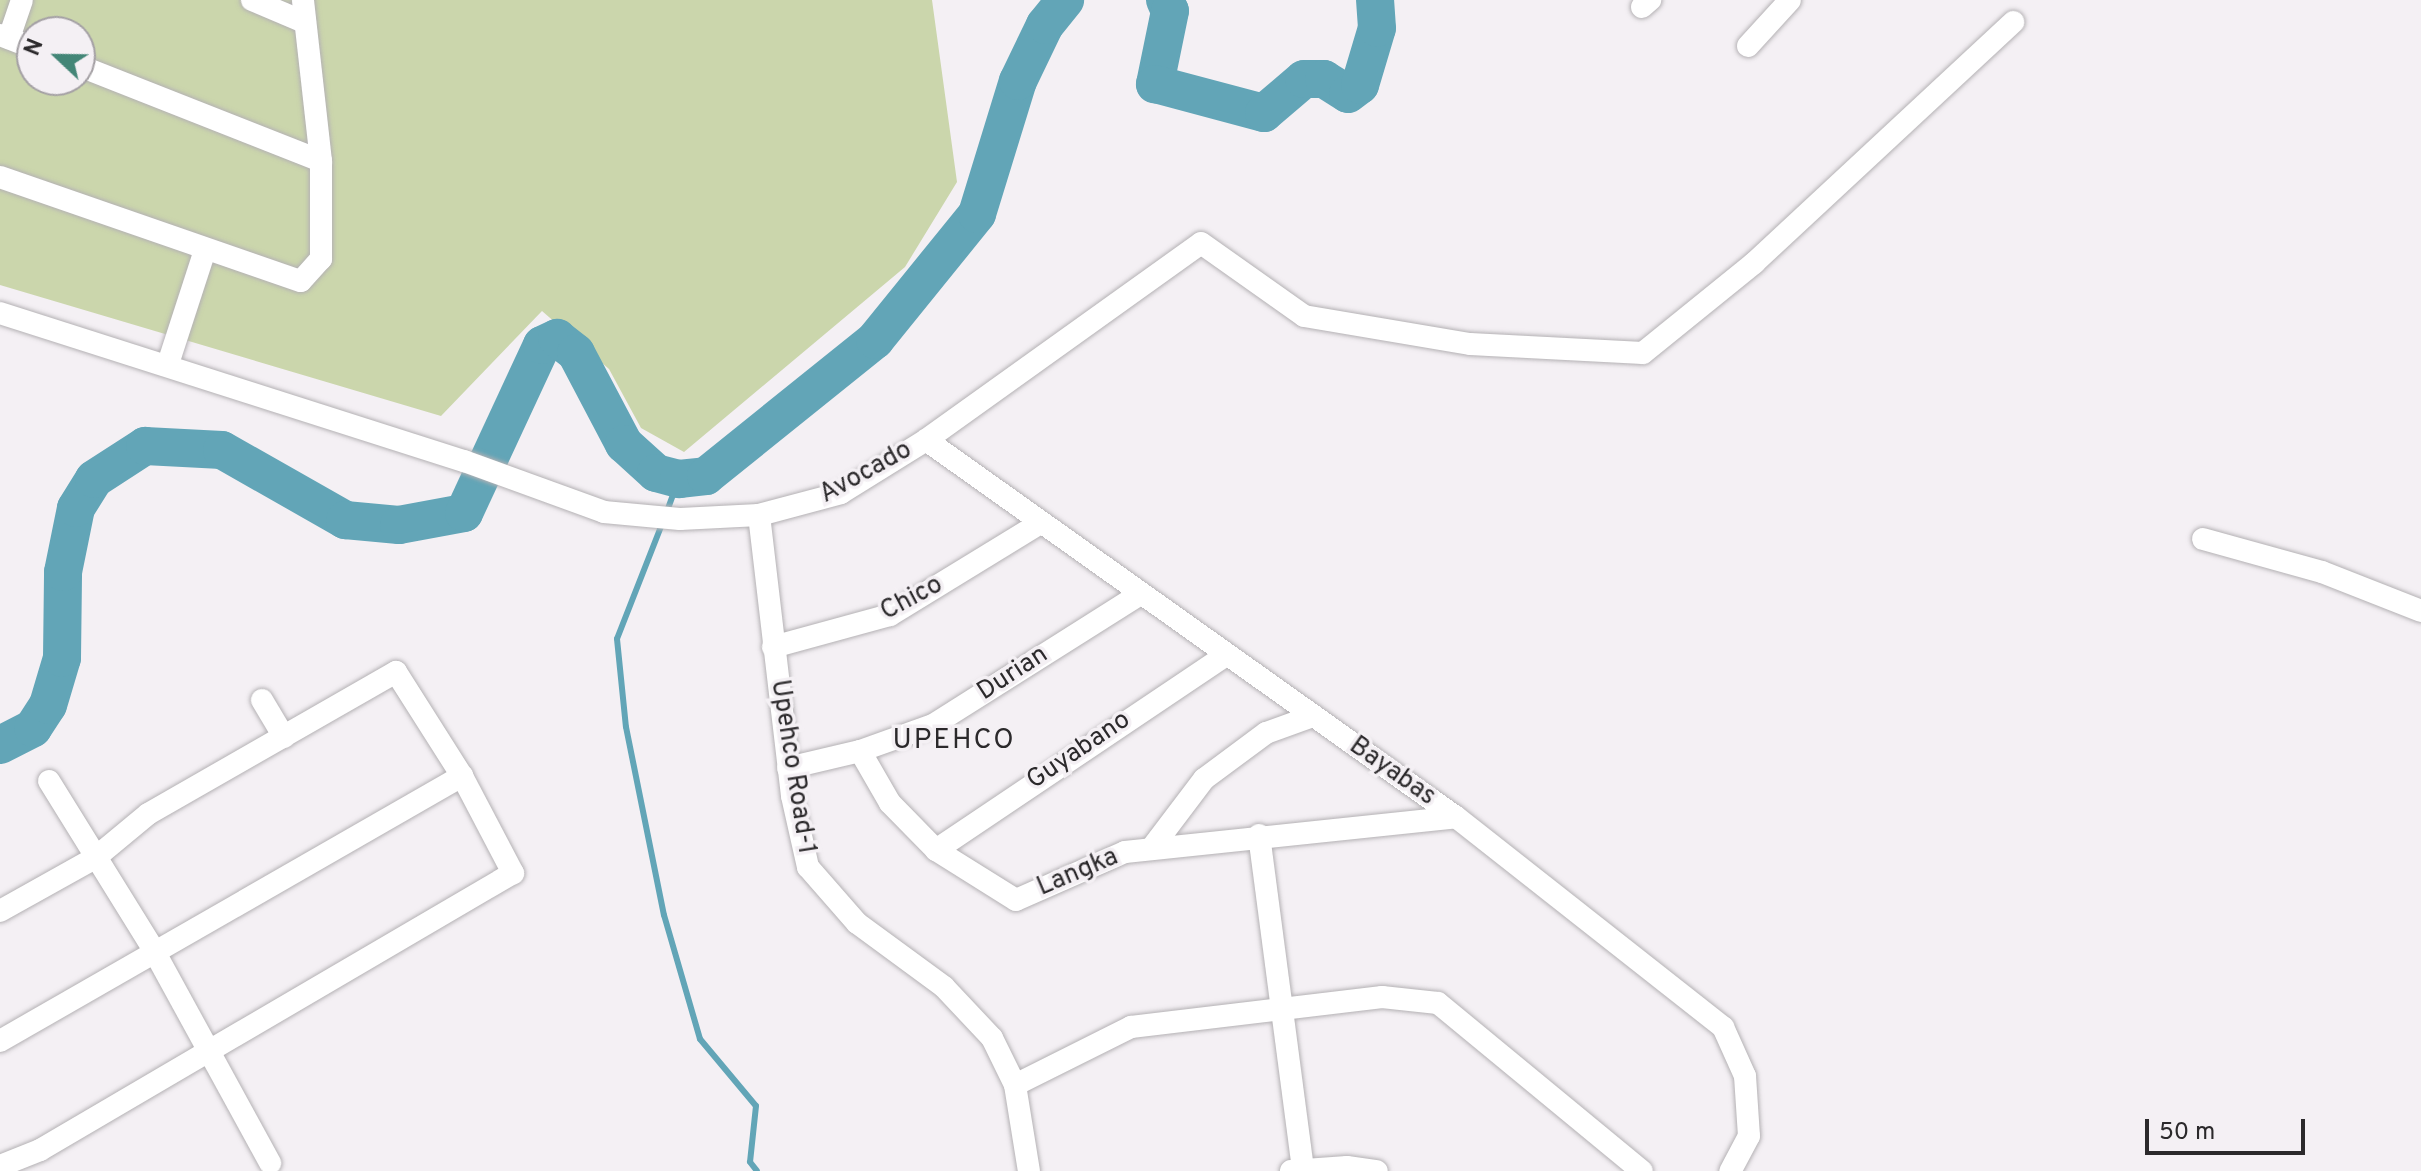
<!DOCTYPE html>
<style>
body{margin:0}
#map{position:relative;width:2421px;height:1171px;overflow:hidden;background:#f4f0f4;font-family:Overpass,sans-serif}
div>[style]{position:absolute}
.green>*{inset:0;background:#cbd6ac}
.stream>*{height:6px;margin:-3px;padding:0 3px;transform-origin:3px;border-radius:3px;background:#62a5b7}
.river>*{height:38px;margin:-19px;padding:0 19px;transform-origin:19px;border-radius:19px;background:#62a5b7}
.roads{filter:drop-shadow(0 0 2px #b4b1b4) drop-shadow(0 0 2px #b4b1b4)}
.minor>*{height:22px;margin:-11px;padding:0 11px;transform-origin:11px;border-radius:11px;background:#fff}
span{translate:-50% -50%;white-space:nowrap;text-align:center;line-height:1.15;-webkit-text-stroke:7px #f4f0f4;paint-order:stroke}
.street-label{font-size:26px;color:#2b292b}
.neighbourhood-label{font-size:28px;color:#2b292b;letter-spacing:2px}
.north{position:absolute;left:16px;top:16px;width:80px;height:80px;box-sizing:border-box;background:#f4f0f4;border:2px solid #a4a0a4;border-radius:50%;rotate:292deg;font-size:22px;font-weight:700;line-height:32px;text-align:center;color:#2b292b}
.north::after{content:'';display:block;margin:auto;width:28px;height:36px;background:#438677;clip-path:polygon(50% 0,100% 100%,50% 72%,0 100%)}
.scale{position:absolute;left:2145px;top:1119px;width:160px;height:36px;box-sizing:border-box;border:4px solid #2b292b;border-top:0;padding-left:10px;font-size:24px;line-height:28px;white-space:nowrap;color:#2b292b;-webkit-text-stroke:6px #f4f0f4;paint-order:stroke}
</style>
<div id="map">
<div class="green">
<i style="clip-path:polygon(evenodd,0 0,932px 0,957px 182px,905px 267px,684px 452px,641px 428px,609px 369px,542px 311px,441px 416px,0 285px,0 0,32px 32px,80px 32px,80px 80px,32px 80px,32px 32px)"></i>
</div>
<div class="stream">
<i style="left:666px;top:514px;width:37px;rotate:-70deg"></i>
<i style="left:662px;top:524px;width:123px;rotate:111.4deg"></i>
<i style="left:617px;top:639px;width:88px;rotate:84.2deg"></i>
<i style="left:626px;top:727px;width:192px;rotate:78.6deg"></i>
<i style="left:664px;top:915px;width:129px;rotate:73.8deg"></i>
<i style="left:700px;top:1039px;width:87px;rotate:50.1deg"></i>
<i style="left:756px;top:1106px;width:56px;rotate:96.1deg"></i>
<i style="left:750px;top:1162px;width:11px;rotate:52deg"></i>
</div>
<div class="river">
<i style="left:1165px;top:0;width:12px;rotate:66deg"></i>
<i style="left:1170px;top:11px;width:75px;rotate:101.6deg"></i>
<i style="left:1155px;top:84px;width:113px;rotate:14.9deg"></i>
<i style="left:1264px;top:113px;width:52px;rotate:-40.4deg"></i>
<i style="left:1304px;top:79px;width:20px"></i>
<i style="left:1324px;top:79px;width:28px;rotate:32deg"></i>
<i style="left:1348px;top:94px;width:15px;rotate:-37deg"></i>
<i style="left:1360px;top:85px;width:59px;rotate:-73.4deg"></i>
<i style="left:1377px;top:28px;width:28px;rotate:-94deg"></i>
<i style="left:0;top:745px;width:37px;rotate:-27deg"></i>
<i style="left:33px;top:728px;width:27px;rotate:-57deg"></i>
<i style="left:48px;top:705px;width:49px;rotate:-73.4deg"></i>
<i style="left:62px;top:658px;width:86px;rotate:-89.3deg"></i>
<i style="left:63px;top:572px;width:65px;rotate:-78.5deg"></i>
<i style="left:76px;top:508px;width:34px;rotate:-58deg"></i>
<i style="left:94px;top:479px;width:61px;rotate:-32.9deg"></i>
<i style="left:145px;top:446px;width:77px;rotate:3deg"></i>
<i style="left:222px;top:450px;width:142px;rotate:29.6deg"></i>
<i style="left:345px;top:520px;width:54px;rotate:5.3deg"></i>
<i style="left:399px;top:525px;width:66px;rotate:-10.5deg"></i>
<i style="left:464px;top:513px;width:185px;rotate:-65.1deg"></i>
<i style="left:542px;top:345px;width:17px;rotate:-25deg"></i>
<i style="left:557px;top:338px;width:24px;rotate:38deg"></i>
<i style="left:576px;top:353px;width:103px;rotate:62.2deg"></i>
<i style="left:624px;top:444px;width:43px;rotate:42.2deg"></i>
<i style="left:656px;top:473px;width:24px;rotate:15deg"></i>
<i style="left:679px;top:479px;width:27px;rotate:-6deg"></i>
<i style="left:706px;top:476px;width:217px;rotate:-38.8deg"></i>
<i style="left:875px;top:340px;width:162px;rotate:-51deg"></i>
<i style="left:977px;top:214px;width:139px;rotate:-72.9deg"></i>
<i style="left:1018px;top:81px;width:62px;rotate:-64.3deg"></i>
<i style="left:1045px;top:25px;width:32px;rotate:-51deg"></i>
</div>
<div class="roads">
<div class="minor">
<i style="left:252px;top:0;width:56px;rotate:22.9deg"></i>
<i style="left:1642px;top:7px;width:11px;rotate:-41deg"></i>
<i style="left:0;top:35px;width:34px;rotate:21deg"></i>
<i style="left:9px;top:38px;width:40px;rotate:-71.1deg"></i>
<i style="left:1748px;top:46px;width:62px;rotate:-47.6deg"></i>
<i style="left:80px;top:66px;width:259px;rotate:21.5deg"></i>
<i style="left:0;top:177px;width:318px;rotate:19.1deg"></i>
<i style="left:301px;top:281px;width:30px;rotate:-48deg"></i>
<i style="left:321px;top:259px;width:98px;rotate:-90deg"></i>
<i style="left:321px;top:161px;width:162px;rotate:-96.4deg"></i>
<i style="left:0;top:313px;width:487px;rotate:17.7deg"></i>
<i style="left:464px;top:461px;width:149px;rotate:20deg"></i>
<i style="left:604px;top:512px;width:76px;rotate:5.3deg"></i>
<i style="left:680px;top:519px;width:79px;rotate:-2.9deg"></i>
<i style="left:759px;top:515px;width:85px;rotate:-15deg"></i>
<i style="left:841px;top:493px;width:100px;rotate:-31.9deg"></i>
<i style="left:926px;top:440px;width:338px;rotate:-35.6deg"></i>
<i style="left:1201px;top:243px;width:126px;rotate:35.3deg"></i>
<i style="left:1304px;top:316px;width:168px;rotate:9.6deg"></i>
<i style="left:1470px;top:344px;width:173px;rotate:3deg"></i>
<i style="left:1643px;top:353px;width:143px;rotate:-39deg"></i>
<i style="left:1754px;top:263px;width:354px;rotate:-42.9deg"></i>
<i style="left:168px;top:364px;width:120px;rotate:-72deg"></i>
<i style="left:926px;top:440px;width:650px;rotate:35.43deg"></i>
<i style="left:1456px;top:817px;width:340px;rotate:38.2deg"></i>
<i style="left:1723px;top:1027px;width:54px;rotate:65.8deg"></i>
<i style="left:1745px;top:1076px;width:60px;rotate:86.2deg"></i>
<i style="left:1749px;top:1136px;width:40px;rotate:118deg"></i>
<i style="left:759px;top:515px;width:283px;rotate:83.3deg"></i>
<i style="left:792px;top:796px;width:73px;rotate:77.3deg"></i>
<i style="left:808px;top:867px;width:74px;rotate:48.8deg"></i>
<i style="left:857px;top:923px;width:108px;rotate:36.3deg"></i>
<i style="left:944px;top:987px;width:70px;rotate:46.7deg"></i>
<i style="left:992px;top:1038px;width:52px;rotate:63.9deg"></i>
<i style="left:1015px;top:1085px;width:87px;rotate:80.8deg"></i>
<i style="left:2203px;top:539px;width:123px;rotate:15.5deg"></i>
<i style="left:2322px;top:572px;width:106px;rotate:21.5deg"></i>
<i style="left:773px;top:647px;width:121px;rotate:-15.3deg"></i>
<i style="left:890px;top:615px;width:176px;rotate:-31.5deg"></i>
<i style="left:262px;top:700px;width:43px;rotate:59.3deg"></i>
<i style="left:860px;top:751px;width:60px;rotate:60deg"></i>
<i style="left:890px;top:803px;width:66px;rotate:45.6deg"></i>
<i style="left:936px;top:850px;width:94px;rotate:32deg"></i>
<i style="left:1016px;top:900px;width:119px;rotate:-23.8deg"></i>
<i style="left:1125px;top:852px;width:333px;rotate:-6deg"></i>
<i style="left:788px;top:768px;width:74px;rotate:-13.3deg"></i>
<i style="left:860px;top:751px;width:77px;rotate:-19.6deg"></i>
<i style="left:933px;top:725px;width:245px;rotate:-32.3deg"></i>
<i style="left:49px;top:781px;width:198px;rotate:58.2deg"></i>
<i style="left:153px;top:949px;width:244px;rotate:61.3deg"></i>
<i style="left:1259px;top:835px;width:337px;rotate:82.5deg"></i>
<i style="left:1151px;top:849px;width:88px;rotate:-52.9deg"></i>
<i style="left:1204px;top:779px;width:77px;rotate:-36.6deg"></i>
<i style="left:1266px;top:733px;width:50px;rotate:-19.9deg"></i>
<i style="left:936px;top:850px;width:348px;rotate:-33.9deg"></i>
<i style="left:0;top:911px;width:109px;rotate:-29.2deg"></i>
<i style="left:95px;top:858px;width:69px;rotate:-39.7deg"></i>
<i style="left:148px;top:814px;width:286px;rotate:-29.8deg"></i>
<i style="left:396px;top:672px;width:123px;rotate:57.6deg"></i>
<i style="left:462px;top:776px;width:110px;rotate:62.3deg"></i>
<i style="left:513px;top:873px;width:548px;rotate:149.65deg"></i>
<i style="left:40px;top:1150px;width:43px;rotate:158.2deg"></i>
<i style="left:0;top:1041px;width:533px;rotate:-29.84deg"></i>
<i style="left:1015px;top:1085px;width:130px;rotate:-26.6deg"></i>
<i style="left:1131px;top:1027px;width:253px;rotate:-6.8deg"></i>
<i style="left:1382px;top:997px;width:56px;rotate:6.1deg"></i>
<i style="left:1438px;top:1003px;width:264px;rotate:39.5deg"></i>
<i style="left:1291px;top:1171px;width:56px;rotate:-4.1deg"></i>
<i style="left:1347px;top:1167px;width:30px;rotate:8deg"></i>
</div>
</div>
<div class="street-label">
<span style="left:866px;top:473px;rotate:-29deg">Avocado</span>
<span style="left:912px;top:599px;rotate:-28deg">Chico</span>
<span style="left:1013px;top:674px;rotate:-33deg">Durian</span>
<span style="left:1079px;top:751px;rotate:-34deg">Guyabano</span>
<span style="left:792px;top:767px;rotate:81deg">Upehco Road-1</span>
<span style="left:1392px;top:772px;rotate:35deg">Bayabas</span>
<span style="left:1078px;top:873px;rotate:-23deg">Langka</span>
</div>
<div class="neighbourhood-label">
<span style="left:954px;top:741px">UPEHCO</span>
</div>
<div class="north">N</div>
<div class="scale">50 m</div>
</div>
